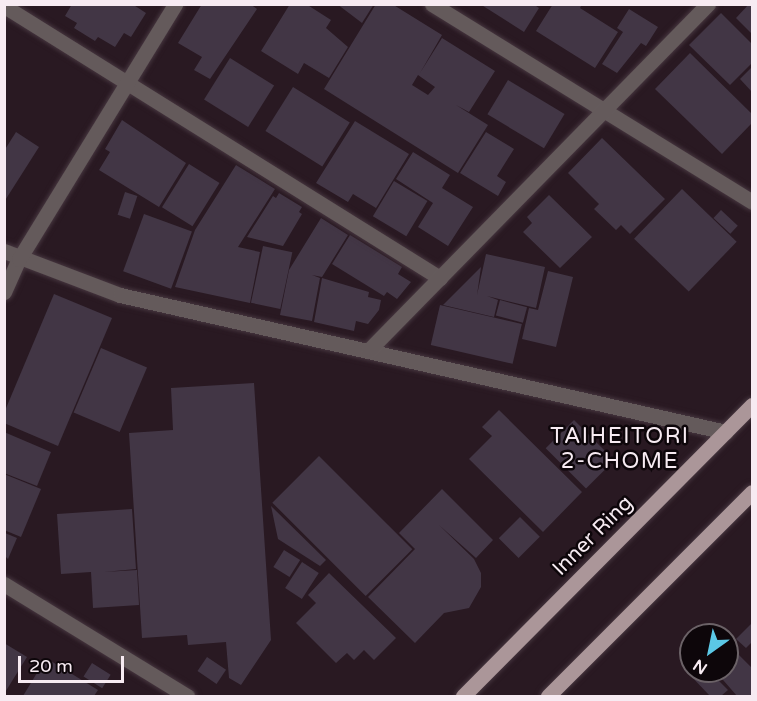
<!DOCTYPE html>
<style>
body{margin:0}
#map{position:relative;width:757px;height:701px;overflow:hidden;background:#291922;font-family:"Varela Round",sans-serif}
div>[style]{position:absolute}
.building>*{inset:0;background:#423645;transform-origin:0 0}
.roads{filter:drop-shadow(0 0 2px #46363f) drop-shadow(0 0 2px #46363f)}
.minor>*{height:15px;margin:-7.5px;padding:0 7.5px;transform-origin:7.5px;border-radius:7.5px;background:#645a5b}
.primary>*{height:15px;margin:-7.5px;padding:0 7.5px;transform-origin:7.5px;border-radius:7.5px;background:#ab9699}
span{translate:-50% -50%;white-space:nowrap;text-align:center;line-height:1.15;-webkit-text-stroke:5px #0d060a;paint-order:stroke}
.street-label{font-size:21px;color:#f7ebf2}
.neighbourhood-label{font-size:22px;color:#f7ebf2;letter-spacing:1.5px}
.frame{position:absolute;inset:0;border:6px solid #f7ebf2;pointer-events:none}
.north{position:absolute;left:679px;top:623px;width:60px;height:60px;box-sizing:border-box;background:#0d060a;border:2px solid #6b6267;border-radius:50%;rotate:213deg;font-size:16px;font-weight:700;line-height:24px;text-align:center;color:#f7ebf2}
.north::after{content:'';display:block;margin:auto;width:21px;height:27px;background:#5bc8e6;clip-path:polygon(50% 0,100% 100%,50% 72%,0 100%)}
.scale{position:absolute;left:18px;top:656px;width:106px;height:27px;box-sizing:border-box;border:3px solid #f7ebf2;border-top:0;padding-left:8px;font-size:18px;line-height:21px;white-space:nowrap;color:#f7ebf2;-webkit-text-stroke:4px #0d060a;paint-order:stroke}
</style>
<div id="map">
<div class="building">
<i style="clip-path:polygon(72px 4px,132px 4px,146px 13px,131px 37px,124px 33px,115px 47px,98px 37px,95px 41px,74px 28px,77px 23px,65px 16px)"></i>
<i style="clip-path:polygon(202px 4px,250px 4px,257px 9px,210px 79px,194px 70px,202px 57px,178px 43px)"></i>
<i style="clip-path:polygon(290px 4px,306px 4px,331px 20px,326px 28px,348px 47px,329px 78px,304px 63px,298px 74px,261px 51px)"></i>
<i style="clip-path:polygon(337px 4px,374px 4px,362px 23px)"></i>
<i style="clip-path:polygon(evenodd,376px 4px,392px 4px,442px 35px,420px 73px,442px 38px,495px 71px,469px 112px,456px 105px,488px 125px,458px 173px,324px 89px,376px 4px,418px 75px,435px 87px,428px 95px,412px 85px,418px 75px)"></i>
<i style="clip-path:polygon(480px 4px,533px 4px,539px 8px,524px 32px)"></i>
<i style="clip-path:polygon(553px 4px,582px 4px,580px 8px,618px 32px,595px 68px,536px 31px)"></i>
<i style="clip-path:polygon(749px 4px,752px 4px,752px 34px,736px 18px)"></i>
<i style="clip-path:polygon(629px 9px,658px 27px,646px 46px,641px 43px,617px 73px,602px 64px,623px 32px,617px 28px)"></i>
<i style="clip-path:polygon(721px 13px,752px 44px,752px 63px,730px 85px,689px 45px)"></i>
<i style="clip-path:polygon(690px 53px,752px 114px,752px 123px,722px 154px,655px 89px)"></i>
<i style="left:230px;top:58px;width:52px;height:49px;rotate:32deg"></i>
<i style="clip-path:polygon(752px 67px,752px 92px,740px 79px)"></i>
<i style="left:508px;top:80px;width:66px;height:40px;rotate:31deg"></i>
<i style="left:293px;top:87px;width:67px;height:52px;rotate:32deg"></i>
<i style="clip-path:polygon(122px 120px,186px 163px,159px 207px,99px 170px,110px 152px,105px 149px)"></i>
<i style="clip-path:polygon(355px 121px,409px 154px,376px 208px,353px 194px,348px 202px,316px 183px)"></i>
<i style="clip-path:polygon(16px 132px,39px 147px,4px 202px,4px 151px)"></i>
<i style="clip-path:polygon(486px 132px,514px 149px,497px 176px,506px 182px,498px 196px,460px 173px)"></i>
<i style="clip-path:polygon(602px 138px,665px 199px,630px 234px,621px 225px,616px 230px,594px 209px,599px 204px,568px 173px)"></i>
<i style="clip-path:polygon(413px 152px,450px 175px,442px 188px,473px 207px,448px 246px,418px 227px,433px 203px,396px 179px)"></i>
<i style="left:189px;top:164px;width:36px;height:51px;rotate:32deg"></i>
<i style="clip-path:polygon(236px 165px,275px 189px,238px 247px,260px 252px,250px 303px,175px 287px,195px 230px)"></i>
<i style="left:394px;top:181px;width:39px;height:41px;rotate:31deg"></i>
<i style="left:682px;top:189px;width:76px;height:69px;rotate:44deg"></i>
<i style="left:125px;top:192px;width:13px;height:24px;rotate:18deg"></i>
<i style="clip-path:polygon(279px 193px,302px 207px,299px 212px,302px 214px,283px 246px,247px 237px,273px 196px,276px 198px)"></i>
<i style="clip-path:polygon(549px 195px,592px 237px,560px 268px,523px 232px,532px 223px,527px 217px)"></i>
<i style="left:721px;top:210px;width:23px;height:11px;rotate:43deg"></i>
<i style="left:144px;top:214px;width:51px;height:61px;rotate:20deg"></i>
<i style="clip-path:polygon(321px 218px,348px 235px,322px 277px,312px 275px,320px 278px,312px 321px,280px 315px,289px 270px)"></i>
<i style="clip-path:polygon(350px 235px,402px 267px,398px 274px,411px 282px,397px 299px,387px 292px,384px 296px,332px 264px)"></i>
<i style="left:263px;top:246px;width:30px;height:58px;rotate:12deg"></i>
<i style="clip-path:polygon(486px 254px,545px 267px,536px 308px,487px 296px,498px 300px,494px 317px,443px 305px,481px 267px,477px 295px)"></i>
<i style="clip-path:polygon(548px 271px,573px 277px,556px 347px,522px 339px,529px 308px,538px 310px)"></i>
<i style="clip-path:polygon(322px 278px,369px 292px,368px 297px,381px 300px,379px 310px,368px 324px,356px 321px,354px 331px,314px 322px)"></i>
<i style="clip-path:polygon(54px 294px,112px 318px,58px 446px,4px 423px,4px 413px)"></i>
<i style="left:500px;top:300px;width:28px;height:16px;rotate:15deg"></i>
<i style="left:440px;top:305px;width:84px;height:41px;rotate:13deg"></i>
<i style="left:101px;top:348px;width:50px;height:70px;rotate:23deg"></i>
<i style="clip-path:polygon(254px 383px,271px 640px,241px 685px,229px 678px,226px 642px,188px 645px,187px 635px,142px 638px,129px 433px,173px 430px,171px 388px)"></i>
<i style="clip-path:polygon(499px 410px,582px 492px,543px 532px,469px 459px,492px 436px,482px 427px)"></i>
<i style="left:574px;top:420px;width:57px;height:40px;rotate:45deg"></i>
<i style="clip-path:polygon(4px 432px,51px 452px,37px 486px,4px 473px)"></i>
<i style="left:319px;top:456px;width:132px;height:66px;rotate:45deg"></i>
<i style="clip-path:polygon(4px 474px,41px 489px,21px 537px,4px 530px)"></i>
<i style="clip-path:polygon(442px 489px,493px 540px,476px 558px,439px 525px,474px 559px,481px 573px,481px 587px,469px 608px,444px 613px,415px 643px,368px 597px,415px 549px,399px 533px)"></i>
<i style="clip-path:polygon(271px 506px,326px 560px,320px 566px,278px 539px)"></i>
<i style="clip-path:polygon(132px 509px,136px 569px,104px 572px,137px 570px,139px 605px,93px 608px,91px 572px,61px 574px,57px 514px)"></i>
<i style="left:520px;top:517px;width:28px;height:30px;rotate:45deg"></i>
<i style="clip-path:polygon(5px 533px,17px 538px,8px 559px,5px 556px)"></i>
<i style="left:284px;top:550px;width:19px;height:20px;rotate:32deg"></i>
<i style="left:302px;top:562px;width:20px;height:31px;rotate:33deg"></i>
<i style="clip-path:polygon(329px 573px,396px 638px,374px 660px,364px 650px,354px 660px,347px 653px,336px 663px,296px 623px,316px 603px,308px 595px)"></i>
<i style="clip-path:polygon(752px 623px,752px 642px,746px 648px,736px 639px)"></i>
<i style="clip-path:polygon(4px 643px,27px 657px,4px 694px)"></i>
<i style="clip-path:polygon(737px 653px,752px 668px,752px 696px,737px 696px,717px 673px,727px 671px,727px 663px)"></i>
<i style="left:207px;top:657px;width:23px;height:17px;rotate:34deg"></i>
<i style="clip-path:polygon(46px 658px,98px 690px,94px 696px,23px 696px)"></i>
<i style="left:92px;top:663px;width:22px;height:16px;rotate:32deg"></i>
<i style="clip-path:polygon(692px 671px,709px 671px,728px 690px,721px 696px,710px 696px,689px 674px)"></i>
</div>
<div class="roads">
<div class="minor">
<i style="left:432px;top:4px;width:376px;rotate:31.7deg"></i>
<i style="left:4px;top:6px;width:514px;rotate:31.96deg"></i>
<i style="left:4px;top:251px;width:124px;rotate:20.8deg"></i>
<i style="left:120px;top:295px;width:621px;rotate:12.74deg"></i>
<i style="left:4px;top:292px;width:36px;rotate:-66deg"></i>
<i style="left:19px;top:259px;width:299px;rotate:-58.5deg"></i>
<i style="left:368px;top:351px;width:486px;rotate:-45.6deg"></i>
<i style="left:4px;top:584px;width:215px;rotate:31.5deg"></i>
</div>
<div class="primary">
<i style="left:463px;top:696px;width:410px;rotate:-45.2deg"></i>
<i style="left:548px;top:696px;width:288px;rotate:-45deg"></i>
</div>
</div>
<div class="street-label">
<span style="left:593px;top:536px;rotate:-45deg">Inner Ring</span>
</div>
<div class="neighbourhood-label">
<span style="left:620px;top:449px">TAIHEITORI<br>2-CHOME</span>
</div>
<div class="frame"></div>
<div class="north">N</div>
<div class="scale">20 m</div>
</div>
